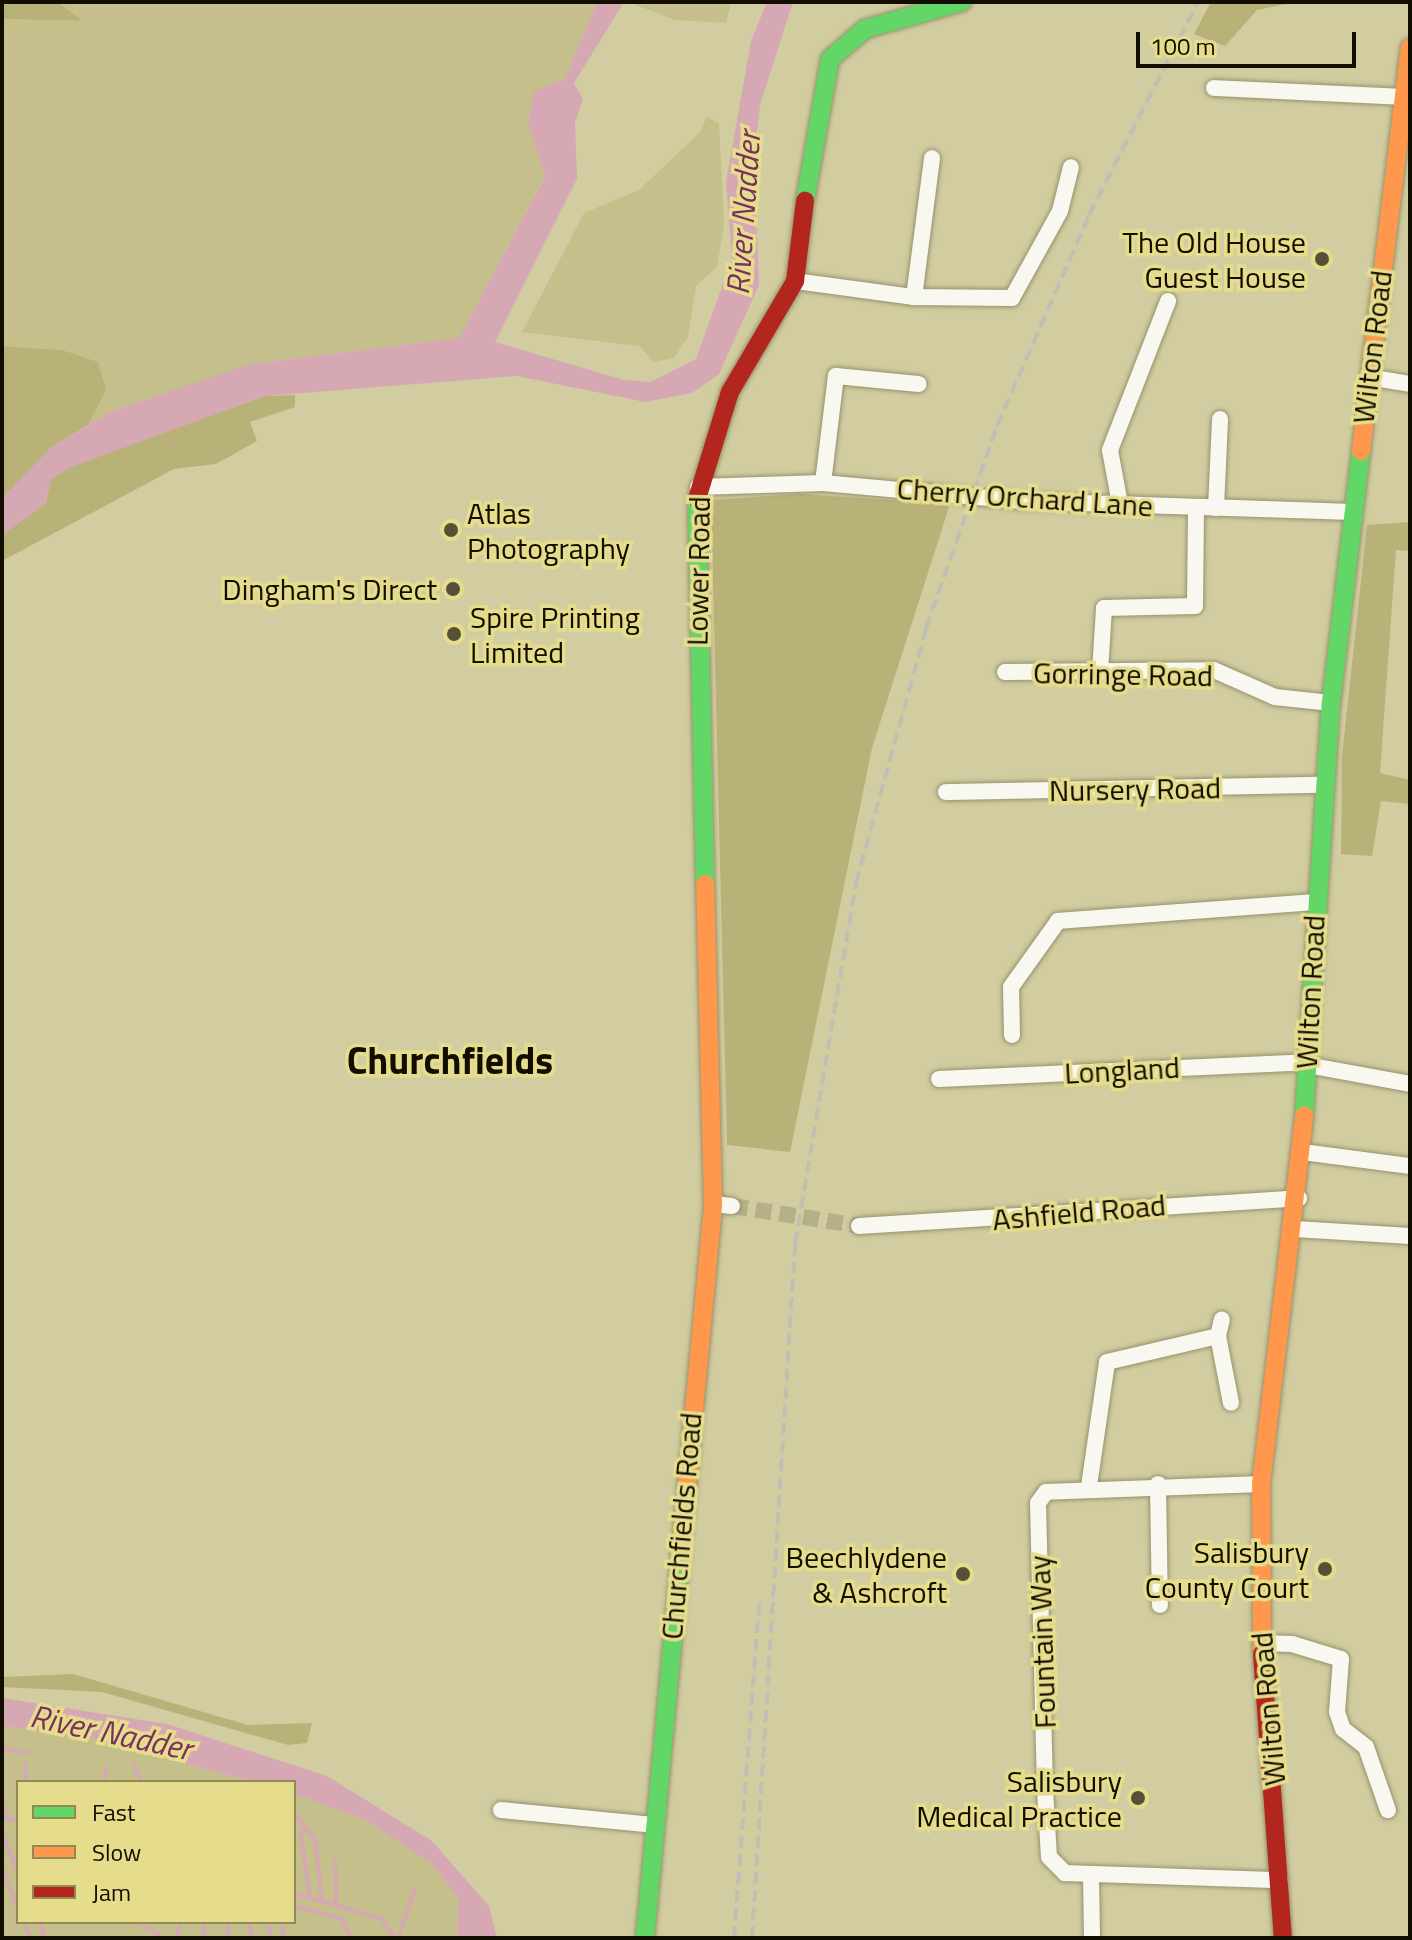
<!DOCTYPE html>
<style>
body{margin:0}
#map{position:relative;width:1412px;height:1940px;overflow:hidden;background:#d2cda0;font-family:"Titillium Web",sans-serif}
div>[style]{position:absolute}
.green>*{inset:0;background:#c5bf8b}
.forest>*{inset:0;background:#b8b279}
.water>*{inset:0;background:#d6a8b4}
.stream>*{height:4px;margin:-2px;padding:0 2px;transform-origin:2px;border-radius:2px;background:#d6a8b4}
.street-tunnel>*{height:16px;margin-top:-8px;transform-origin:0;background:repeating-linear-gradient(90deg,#b5b088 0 16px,transparent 0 24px)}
.roads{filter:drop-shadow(0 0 2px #96926d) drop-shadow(0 0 2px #96926d)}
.street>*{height:16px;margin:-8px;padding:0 8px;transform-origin:8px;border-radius:8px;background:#f8f8f1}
.fast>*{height:18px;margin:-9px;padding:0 9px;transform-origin:9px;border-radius:9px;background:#63d668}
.slow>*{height:18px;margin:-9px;padding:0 9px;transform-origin:9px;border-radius:9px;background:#ff974d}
.jam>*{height:18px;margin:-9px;padding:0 9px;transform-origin:9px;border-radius:9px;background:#b3261e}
.rail>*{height:4px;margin-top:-2px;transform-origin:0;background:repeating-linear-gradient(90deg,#c0bfb4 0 12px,transparent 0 18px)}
.dots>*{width:22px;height:22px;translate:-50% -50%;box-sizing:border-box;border:4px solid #e6dd8c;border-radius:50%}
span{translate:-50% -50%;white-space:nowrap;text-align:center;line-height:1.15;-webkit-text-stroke:7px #e6dd8c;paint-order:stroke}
.poi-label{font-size:30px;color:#110e00}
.right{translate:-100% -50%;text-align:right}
.left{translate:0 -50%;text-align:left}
.street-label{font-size:30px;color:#110e00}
.water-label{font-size:32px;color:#792f5f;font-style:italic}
.district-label{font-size:38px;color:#110e00;font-weight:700}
.frame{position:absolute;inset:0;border:4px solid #110e00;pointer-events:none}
.legend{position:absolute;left:16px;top:1780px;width:280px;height:144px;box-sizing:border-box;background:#e6dd8c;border:2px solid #918a54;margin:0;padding:10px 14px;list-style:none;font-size:24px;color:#110e00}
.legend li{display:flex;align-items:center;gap:16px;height:40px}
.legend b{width:40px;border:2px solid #918a54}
.scale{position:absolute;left:1136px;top:32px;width:220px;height:36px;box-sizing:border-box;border:4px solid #110e00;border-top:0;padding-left:10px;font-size:24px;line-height:28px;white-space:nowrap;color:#110e00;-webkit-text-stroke:6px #e6dd8c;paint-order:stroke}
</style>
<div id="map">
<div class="green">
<i style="clip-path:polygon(58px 2px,597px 2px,565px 78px,534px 93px,545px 175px,459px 338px,250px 364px,88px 425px,106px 390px,62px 350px,2px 346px,2px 19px,81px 21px)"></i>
<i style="clip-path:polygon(628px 2px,731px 2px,726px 23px,675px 20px)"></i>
<i style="clip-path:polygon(707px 117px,719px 123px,724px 225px,717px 267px,696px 286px,688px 337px,674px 358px,654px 362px,639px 346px,522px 332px,584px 213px,639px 190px,699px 133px)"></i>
<i style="clip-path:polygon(2px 1726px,89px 1738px,254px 1782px,18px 1782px,18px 1922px,294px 1922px,294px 1794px,363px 1819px,431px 1863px,458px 1898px,457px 1938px,2px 1938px)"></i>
</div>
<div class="forest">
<i style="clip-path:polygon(2px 2px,58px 2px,82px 21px,2px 19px)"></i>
<i style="clip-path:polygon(1211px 2px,1296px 2px,1257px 10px,1225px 46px,1194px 34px)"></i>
<i style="clip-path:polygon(2px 346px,62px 350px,98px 362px,106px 390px,88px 425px,52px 447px,2px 498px)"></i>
<i style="clip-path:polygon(295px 395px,295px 407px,250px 422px,257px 441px,216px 464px,174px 469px,2px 561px,2px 535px,46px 503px,51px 479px,71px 466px,265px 396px)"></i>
<i style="clip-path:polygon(800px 494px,950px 504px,872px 748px,790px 1152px,727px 1145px,711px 500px)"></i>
<i style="clip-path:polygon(1410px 522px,1410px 551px,1396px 550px,1380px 773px,1410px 780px,1410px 804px,1381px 801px,1372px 856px,1341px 854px,1342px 756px,1367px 525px)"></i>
<i style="clip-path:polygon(73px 1674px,248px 1725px,312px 1723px,307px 1743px,288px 1745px,102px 1692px,2px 1687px,2px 1677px)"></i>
</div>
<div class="water">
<i style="clip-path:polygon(597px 2px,624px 2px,574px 83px,583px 99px,575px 123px,577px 179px,495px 342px,624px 380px,650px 382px,696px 359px,732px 259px,726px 182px,751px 41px,767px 2px,793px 2px,760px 105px,754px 158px,759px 285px,719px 374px,692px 393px,645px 402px,517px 376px,265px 396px,71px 467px,51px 479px,46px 503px,2px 535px,2px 498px,52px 447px,110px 412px,250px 364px,459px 338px,545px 176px,528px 123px,534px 92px,565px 78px)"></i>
<i style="clip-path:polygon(2px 1698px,167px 1724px,327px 1776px,432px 1841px,489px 1906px,497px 1938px,457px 1938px,458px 1898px,431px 1863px,363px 1819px,294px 1794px,294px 1782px,254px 1782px,89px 1738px,2px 1726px)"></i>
</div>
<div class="stream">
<i style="left:2px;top:1749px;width:26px;rotate:7deg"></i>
<i style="left:133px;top:1764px;width:20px;rotate:63deg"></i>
<i style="left:25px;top:1765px;width:17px;rotate:87deg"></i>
<i style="left:105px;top:1782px;width:14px;rotate:-86deg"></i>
<i style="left:2px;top:1800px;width:18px;rotate:77deg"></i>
<i style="left:294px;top:1815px;width:31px;rotate:48deg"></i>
<i style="left:315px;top:1838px;width:63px;rotate:83.7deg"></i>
<i style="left:2px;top:1817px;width:16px;rotate:14deg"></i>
<i style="left:300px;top:1830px;width:68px;rotate:81.5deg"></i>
<i style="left:2px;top:1832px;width:43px;rotate:68.2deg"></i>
<i style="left:335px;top:1861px;width:43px;rotate:88.7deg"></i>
<i style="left:2px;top:1868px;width:43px;rotate:68.2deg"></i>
<i style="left:294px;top:1893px;width:92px;rotate:16.5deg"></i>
<i style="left:382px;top:1919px;width:22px;rotate:58deg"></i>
<i style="left:294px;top:1906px;width:49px;rotate:14.3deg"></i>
<i style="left:341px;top:1918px;width:22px;rotate:63deg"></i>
<i style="left:24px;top:1922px;width:17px;rotate:69deg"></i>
<i style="left:39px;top:1922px;width:17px;rotate:69deg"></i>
<i style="left:138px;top:1922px;width:31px;rotate:32deg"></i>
<i style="left:227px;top:1922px;width:16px;rotate:83deg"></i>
<i style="left:249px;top:1922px;width:16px;rotate:79deg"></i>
<i style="left:269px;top:1922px;width:16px;rotate:83deg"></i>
<i style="left:282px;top:1922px;width:16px;rotate:83deg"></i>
<i style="left:177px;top:1938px;width:16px;rotate:-79deg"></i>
<i style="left:204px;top:1938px;width:16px;rotate:-90deg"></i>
<i style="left:398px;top:1938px;width:52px;rotate:-70.9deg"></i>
</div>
<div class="street-tunnel">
<i style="left:732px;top:1206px;width:129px;rotate:8.9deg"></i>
</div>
<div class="roads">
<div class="street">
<i style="left:1214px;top:88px;width:194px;rotate:2.7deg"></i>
<i style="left:795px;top:281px;width:120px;rotate:7.7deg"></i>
<i style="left:914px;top:297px;width:140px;rotate:-82.6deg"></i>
<i style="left:914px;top:297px;width:98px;rotate:0.6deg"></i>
<i style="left:1012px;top:298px;width:99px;rotate:-61.1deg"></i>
<i style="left:1060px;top:211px;width:45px;rotate:-76deg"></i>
<i style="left:1368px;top:377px;width:43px;rotate:9.5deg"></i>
<i style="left:823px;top:483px;width:108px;rotate:-83.1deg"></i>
<i style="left:836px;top:376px;width:83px;rotate:5.5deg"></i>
<i style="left:698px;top:487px;width:125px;rotate:-1.8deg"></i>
<i style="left:823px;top:483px;width:200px;rotate:5.2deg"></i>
<i style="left:1022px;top:501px;width:331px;rotate:1.9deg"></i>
<i style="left:1120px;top:504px;width:55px;rotate:-100.5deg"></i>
<i style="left:1110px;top:450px;width:160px;rotate:-68.7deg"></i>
<i style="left:1216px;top:508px;width:89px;rotate:-87.4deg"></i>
<i style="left:1005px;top:672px;width:209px;rotate:-0.5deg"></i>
<i style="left:1214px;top:670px;width:67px;rotate:23.9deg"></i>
<i style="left:1275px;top:697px;width:56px;rotate:6.1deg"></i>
<i style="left:1100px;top:672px;width:64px;rotate:-86.4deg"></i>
<i style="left:1104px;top:608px;width:91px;rotate:-1.3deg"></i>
<i style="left:1195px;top:606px;width:98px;rotate:-89.4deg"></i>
<i style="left:946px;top:792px;width:378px;rotate:-1.1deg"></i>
<i style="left:1012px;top:1035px;width:48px;rotate:-91.2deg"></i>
<i style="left:1011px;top:987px;width:81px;rotate:-54.5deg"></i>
<i style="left:1058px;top:921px;width:257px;rotate:-4.2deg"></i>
<i style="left:939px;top:1079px;width:357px;rotate:-2.6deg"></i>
<i style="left:1296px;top:1063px;width:116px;rotate:10.4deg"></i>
<i style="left:1303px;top:1152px;width:108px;rotate:7.5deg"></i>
<i style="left:713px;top:1204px;width:19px;rotate:6deg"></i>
<i style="left:859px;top:1226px;width:441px;rotate:-3.6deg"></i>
<i style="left:1295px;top:1229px;width:115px;rotate:3.5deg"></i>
<i style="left:1218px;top:1336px;width:68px;rotate:79deg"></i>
<i style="left:1158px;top:1484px;width:121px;rotate:89.1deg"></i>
<i style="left:1261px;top:1484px;width:215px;rotate:177.9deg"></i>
<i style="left:1046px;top:1492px;width:14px;rotate:126deg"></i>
<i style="left:1038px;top:1503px;width:287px;rotate:88.6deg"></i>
<i style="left:1045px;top:1790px;width:67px;rotate:86.6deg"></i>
<i style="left:1049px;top:1857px;width:23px;rotate:45deg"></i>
<i style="left:1065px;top:1873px;width:215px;rotate:1.9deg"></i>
<i style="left:1089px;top:1486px;width:125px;rotate:-81.7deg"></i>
<i style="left:1107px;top:1362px;width:114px;rotate:-13.2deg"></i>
<i style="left:1218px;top:1336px;width:17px;rotate:-77deg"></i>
<i style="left:1261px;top:1643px;width:31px;rotate:2deg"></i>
<i style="left:1292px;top:1644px;width:51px;rotate:17deg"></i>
<i style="left:1341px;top:1659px;width:53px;rotate:94.3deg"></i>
<i style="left:1337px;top:1712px;width:18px;rotate:71deg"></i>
<i style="left:1343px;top:1729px;width:29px;rotate:38deg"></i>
<i style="left:1366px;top:1747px;width:67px;rotate:70.8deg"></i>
<i style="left:501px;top:1810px;width:155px;rotate:5.6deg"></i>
<i style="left:1091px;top:1874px;width:64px;rotate:89.1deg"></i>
</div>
<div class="fast">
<i style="left:805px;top:201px;width:144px;rotate:-80deg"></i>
<i style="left:830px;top:59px;width:46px;rotate:-40.6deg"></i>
<i style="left:865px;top:29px;width:101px;rotate:-15.6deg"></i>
<i style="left:697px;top:499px;width:385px;rotate:88.8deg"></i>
<i style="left:1304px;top:1116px;width:414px;rotate:-86.3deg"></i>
<i style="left:1331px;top:703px;width:254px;rotate:-83.2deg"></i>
<i style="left:645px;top:1938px;width:400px;rotate:-84.7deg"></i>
</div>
<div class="slow">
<i style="left:1361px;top:451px;width:406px;rotate:-83.1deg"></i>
<i style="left:682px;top:1540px;width:337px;rotate:-84.7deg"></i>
<i style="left:713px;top:1204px;width:320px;rotate:-91.4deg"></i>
<i style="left:1262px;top:1654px;width:170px;rotate:-90.3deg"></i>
<i style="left:1261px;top:1484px;width:371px;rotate:-83.3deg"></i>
</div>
<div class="jam">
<i style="left:697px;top:499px;width:112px;rotate:-72.9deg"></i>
<i style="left:730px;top:392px;width:129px;rotate:-59.6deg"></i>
<i style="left:795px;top:281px;width:81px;rotate:-82.9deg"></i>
<i style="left:1262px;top:1654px;width:285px;rotate:85.8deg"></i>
</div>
</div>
<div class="rail">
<i style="left:734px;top:1938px;width:335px;rotate:-85.7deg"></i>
<i style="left:752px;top:1938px;width:695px;rotate:-86.45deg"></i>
<i style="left:795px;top:1244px;width:366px;rotate:-80.4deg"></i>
<i style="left:856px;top:883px;width:264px;rotate:-74.6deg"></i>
<i style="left:926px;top:628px;width:214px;rotate:-70.6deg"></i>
<i style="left:997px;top:426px;width:230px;rotate:-66.4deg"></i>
<i style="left:1089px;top:215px;width:239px;rotate:-62.9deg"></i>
</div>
<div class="dots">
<i style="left:1322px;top:259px;background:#555138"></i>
<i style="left:451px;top:530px;background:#555138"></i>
<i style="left:453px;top:589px;background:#555138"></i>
<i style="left:454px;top:634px;background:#555138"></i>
<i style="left:1325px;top:1569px;background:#555138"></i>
<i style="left:963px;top:1574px;background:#555138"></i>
<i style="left:1138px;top:1798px;background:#555138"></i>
</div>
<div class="poi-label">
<span class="right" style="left:1306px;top:259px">The Old House<br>Guest House</span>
<span class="left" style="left:467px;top:530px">Atlas<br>Photography</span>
<span class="right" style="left:437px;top:589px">Dingham's Direct</span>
<span class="left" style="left:470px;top:634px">Spire Printing<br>Limited</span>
<span class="right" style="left:1309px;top:1569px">Salisbury<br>County Court</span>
<span class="right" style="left:947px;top:1574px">Beechlydene<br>&amp; Ashcroft</span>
<span class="right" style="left:1122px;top:1798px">Salisbury<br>Medical Practice</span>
</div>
<div class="street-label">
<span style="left:1372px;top:347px;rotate:-83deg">Wilton Road</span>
<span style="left:1025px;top:497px;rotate:4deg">Cherry Orchard Lane</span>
<span style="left:698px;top:571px;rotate:-89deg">Lower Road</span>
<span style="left:1123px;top:674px;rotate:1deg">Gorringe Road</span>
<span style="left:1135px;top:789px;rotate:-1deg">Nursery Road</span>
<span style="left:1310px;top:992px;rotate:-87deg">Wilton Road</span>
<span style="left:1122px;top:1070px;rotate:-3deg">Longland</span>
<span style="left:1079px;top:1212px;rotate:-5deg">Ashfield Road</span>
<span style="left:681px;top:1526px;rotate:-85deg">Churchfields Road</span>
<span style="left:1042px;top:1642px;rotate:-92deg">Fountain Way</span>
<span style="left:1268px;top:1709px;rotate:-95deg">Wilton Road</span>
</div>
<div class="water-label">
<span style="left:743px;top:213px;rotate:-86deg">River Nadder</span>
<span style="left:111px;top:1732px;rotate:12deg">River Nadder</span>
</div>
<div class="district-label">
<span style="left:450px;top:1061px">Churchfields</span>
</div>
<div class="frame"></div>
<ul class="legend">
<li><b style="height:10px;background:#63d668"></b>Fast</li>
<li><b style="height:10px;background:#ff974d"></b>Slow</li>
<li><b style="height:10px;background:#b3261e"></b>Jam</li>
</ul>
<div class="scale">100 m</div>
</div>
